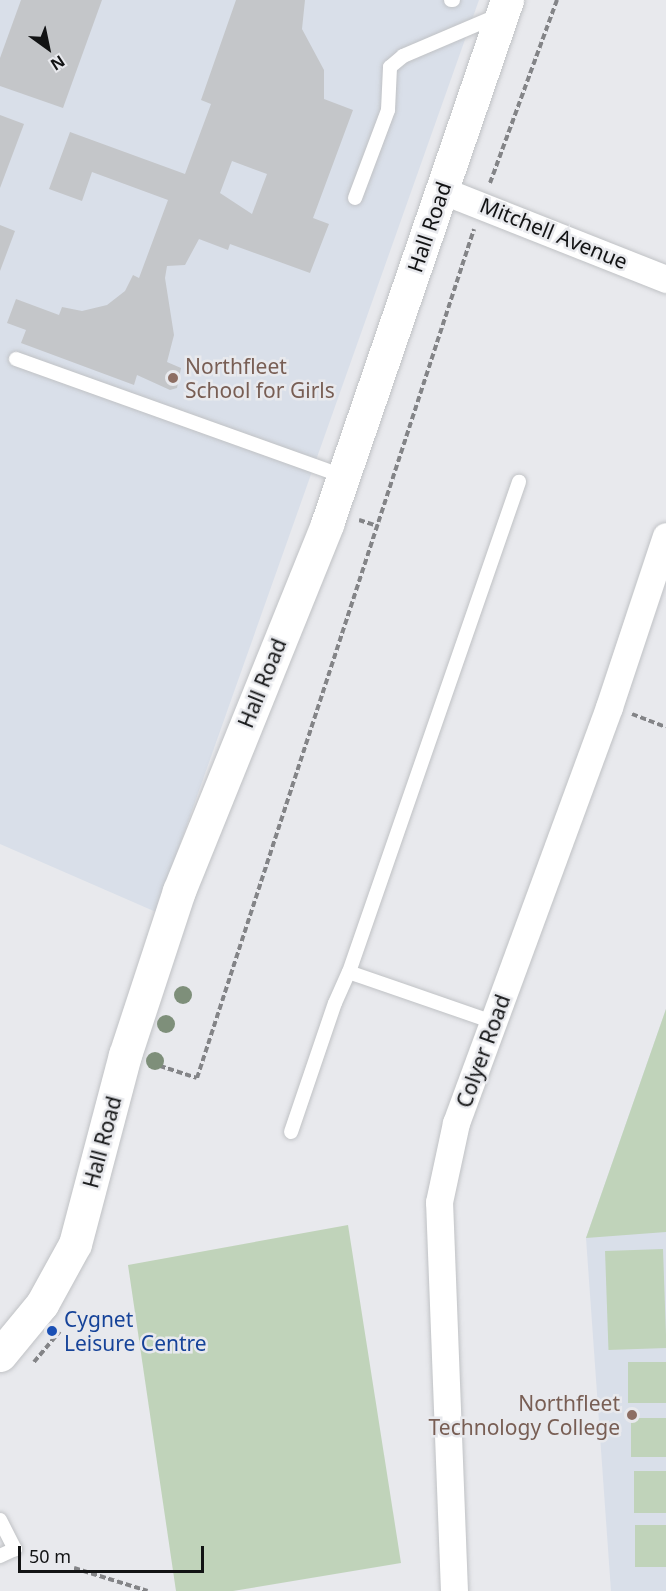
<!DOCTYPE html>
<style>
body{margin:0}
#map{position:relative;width:666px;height:1591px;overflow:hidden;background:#e8e9ed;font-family:"Noto Sans",sans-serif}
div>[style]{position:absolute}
.built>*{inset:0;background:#d9dfe9}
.green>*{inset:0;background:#c0d3ba;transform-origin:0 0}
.building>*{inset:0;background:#c4c6c9}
.path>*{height:4px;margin-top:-2px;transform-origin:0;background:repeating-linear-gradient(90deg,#838487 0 6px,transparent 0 9px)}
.roads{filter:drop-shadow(0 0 2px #c0c2c5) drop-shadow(0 0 2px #c0c2c5)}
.lane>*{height:14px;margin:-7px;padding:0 7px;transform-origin:7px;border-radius:7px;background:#fff}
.street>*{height:27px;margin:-13.5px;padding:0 13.5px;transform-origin:13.5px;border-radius:13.5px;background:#fff}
.secondary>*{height:33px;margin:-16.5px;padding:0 16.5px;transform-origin:16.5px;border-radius:16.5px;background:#fff}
.trees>*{width:18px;height:18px;margin:-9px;border-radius:50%;background:#7e8f7a}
.dots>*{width:16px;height:16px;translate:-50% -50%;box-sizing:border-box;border:3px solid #e8e9ed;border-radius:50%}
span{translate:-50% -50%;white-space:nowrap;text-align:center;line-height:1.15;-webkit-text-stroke:5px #e8e9ed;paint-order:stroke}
.street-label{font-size:21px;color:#121314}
.education-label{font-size:21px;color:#785e54}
.left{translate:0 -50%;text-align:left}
.right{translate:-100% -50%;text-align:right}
.transit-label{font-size:21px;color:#164399}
.north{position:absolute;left:18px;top:18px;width:60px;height:60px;-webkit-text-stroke:4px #e8e9ed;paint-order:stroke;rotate:147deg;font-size:16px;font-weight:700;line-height:24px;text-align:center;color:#121314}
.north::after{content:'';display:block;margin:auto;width:21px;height:27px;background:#121314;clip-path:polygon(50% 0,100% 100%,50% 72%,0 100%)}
.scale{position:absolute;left:18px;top:1546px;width:186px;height:27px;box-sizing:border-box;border:3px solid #121314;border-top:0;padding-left:8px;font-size:18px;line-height:21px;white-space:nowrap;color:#121314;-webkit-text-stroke:4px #e8e9ed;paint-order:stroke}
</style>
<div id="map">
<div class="built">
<i style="clip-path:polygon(0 0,479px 0,156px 912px,0 844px)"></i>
<i style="clip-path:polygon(666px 1009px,666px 1591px,611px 1591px,586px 1238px)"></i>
</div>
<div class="green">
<i style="clip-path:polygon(666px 1009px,666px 1232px,586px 1238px)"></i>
<i style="clip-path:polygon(348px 1225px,401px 1563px,233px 1591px,176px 1591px,128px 1265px)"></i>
<i style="left:663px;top:1249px;width:99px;height:58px;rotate:88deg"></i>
<i style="left:666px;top:1362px;width:41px;height:38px;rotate:90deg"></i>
<i style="left:666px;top:1418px;width:39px;height:35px;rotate:90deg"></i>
<i style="left:666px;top:1471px;width:42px;height:32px;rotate:90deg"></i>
<i style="left:666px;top:1525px;width:42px;height:31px;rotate:90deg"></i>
</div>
<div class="building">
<i style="clip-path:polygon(21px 0,102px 0,63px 108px,0 86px,0 58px)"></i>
<i style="clip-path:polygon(evenodd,236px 0,305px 0,302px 29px,324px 70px,324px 99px,353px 110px,313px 218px,329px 224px,310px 273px,230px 244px,228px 250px,199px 239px,185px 265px,167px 266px,165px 278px,174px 335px,167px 362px,181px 368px,177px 388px,170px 390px,137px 375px,134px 385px,21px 343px,26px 330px,7px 323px,16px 299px,59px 315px,62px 307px,82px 311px,107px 305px,125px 291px,133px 275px,139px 278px,168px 200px,92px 172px,82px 201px,49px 189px,70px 132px,185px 174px,211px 104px,201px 100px,236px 0,232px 161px,267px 174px,252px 214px,220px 193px,232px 161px)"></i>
<i style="clip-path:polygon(0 115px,24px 124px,0 188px)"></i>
<i style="clip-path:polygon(0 225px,15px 231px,0 271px)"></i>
</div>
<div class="path">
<i style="left:490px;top:183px;width:195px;rotate:-69.9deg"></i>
<i style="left:359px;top:520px;width:20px;rotate:18deg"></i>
<i style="left:632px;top:714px;width:36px;rotate:21deg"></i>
<i style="left:151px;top:1063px;width:48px;rotate:18.1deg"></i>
<i style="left:197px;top:1078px;width:893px;rotate:-71.93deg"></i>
<i style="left:34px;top:1362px;width:40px;rotate:-50deg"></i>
<i style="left:74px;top:1568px;width:77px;rotate:17.3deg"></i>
</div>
<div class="roads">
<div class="lane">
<i style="left:451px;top:0;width:2px"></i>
<i style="left:355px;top:198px;width:94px;rotate:-69.4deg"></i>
<i style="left:388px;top:110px;width:43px;rotate:-87.3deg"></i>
<i style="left:390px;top:67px;width:17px;rotate:-40deg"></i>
<i style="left:403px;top:56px;width:102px;rotate:-23.1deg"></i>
<i style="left:16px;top:359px;width:347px;rotate:19.7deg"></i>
<i style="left:493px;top:1022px;width:152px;rotate:-160.9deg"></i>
<i style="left:349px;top:972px;width:519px;rotate:-70.87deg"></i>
<i style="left:291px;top:1132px;width:136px;rotate:-71.2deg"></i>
<i style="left:335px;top:1003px;width:34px;rotate:-66deg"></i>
<i style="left:0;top:1520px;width:33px;rotate:63deg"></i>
<i style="left:15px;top:1549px;width:17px;rotate:155deg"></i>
</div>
<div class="street">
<i style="left:441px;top:190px;width:242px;rotate:21.6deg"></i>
<i style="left:454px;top:1591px;width:389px;rotate:-92.2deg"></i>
<i style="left:439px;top:1202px;width:81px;rotate:-77.9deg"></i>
<i style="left:456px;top:1123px;width:443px;rotate:-69.8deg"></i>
<i style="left:609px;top:707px;width:180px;rotate:-71.6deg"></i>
</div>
<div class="secondary">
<i style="left:0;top:1355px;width:66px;rotate:-50.5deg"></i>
<i style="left:42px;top:1304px;width:68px;rotate:-61.2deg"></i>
<i style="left:75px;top:1244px;width:196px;rotate:-75.2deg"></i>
<i style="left:125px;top:1055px;width:173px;rotate:-71.8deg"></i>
<i style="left:179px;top:891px;width:396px;rotate:-68deg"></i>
<i style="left:327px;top:524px;width:554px;rotate:-71.04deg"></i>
</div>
</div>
<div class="trees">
<i style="left:183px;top:995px"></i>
<i style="left:166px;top:1024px"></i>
<i style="left:155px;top:1061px"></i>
</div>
<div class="dots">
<i style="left:173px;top:378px;background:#8d6e63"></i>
<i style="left:52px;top:1331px;background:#1a4fb4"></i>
<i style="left:632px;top:1415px;background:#8d6e63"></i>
</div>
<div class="street-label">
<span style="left:429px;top:227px;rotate:-71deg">Hall Road</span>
<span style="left:554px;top:233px;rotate:22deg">Mitchell Avenue</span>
<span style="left:262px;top:683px;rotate:-68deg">Hall Road</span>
<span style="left:483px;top:1051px;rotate:-70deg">Colyer Road</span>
<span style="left:102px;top:1142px;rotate:-75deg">Hall Road</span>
</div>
<div class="education-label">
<span class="left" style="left:185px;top:378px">Northfleet<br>School for Girls</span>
<span class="right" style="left:620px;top:1415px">Northfleet<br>Technology College</span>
</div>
<div class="transit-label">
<span class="left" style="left:64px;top:1331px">Cygnet<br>Leisure Centre</span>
</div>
<div class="north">N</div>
<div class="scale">50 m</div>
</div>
